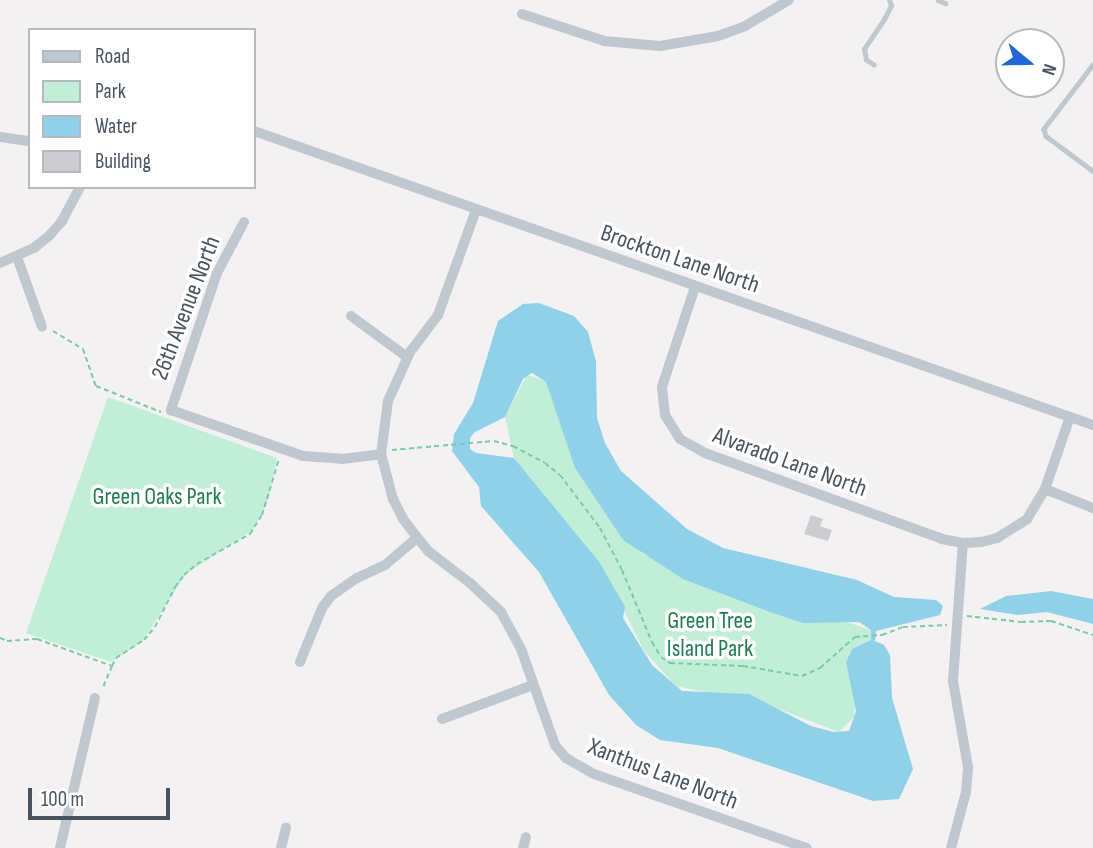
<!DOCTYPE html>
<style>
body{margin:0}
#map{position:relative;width:1093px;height:848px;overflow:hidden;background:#f3f1f1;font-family:"Sofia Sans Condensed",sans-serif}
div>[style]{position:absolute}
.green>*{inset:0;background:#c1eed6}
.water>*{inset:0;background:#90d1ea}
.building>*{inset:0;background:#cbcdd3}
.path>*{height:2px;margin-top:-1px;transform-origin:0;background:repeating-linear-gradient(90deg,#7acba8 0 5px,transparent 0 8.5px)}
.service>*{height:4.5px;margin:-2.25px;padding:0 2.25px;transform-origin:2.25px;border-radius:2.25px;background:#bfc7cf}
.minor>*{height:10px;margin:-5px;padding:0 5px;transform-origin:5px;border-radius:5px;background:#bfc7cf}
span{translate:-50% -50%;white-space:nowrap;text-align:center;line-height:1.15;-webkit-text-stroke:7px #fff;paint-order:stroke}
.street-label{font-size:24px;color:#49535e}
.park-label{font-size:24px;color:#1b7e53}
.legend{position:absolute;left:28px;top:28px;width:228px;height:161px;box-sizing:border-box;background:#fff;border:2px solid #b6babf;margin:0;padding:9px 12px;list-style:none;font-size:21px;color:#49535e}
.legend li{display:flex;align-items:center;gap:14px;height:35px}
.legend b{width:35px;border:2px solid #b6babf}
.north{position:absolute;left:995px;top:28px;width:70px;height:70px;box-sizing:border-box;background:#fff;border:2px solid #b6babf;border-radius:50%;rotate:109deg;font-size:19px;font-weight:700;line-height:28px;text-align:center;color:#49535e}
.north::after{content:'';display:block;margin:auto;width:24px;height:32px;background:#1f67de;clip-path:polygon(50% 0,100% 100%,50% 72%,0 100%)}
.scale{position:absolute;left:28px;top:788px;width:142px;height:32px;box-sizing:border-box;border:4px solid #49535e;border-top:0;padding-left:9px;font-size:21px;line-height:24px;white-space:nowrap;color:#49535e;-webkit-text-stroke:5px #fff;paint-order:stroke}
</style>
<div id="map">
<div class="green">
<i style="clip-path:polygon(527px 375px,546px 381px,642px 554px,871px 630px,871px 640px,852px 649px,846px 662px,855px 703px,854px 717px,839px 732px,774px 707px,676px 686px,644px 651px,616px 595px,584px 544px,514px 458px,505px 417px)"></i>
<i style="clip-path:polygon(108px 397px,277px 458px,268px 501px,253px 530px,186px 574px,142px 642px,111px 662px,26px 633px)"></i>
</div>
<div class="water">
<i style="clip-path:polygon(evenodd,539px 303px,574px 316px,588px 332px,596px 361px,597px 418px,605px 443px,621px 471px,687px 529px,723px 548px,857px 580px,894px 597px,936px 600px,943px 606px,940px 615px,876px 631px,875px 641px,884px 645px,890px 655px,892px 698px,913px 769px,899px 799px,873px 801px,718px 748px,660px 740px,636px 725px,609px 695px,539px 572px,481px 506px,479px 487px,452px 451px,454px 434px,473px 403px,498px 321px,523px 304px,539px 303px,532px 373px,546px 382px,575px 468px,623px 540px,683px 579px,770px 612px,803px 623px,859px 622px,871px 630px,871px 640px,852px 649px,846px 662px,856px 711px,849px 731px,834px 732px,811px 726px,749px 694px,682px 691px,652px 665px,623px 618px,625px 607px,600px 563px,514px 458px,476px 453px,470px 449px,470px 438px,475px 432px,505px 417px,523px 379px,532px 373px)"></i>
<i style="clip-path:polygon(1051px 591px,1093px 599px,1093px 624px,1047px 612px,1018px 615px,980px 609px,1006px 596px)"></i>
</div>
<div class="building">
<i style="clip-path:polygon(811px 515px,823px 519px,820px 526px,832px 530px,828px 541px,804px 534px)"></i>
</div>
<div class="path">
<i style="left:53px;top:331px;width:35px;rotate:31deg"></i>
<i style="left:83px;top:349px;width:39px;rotate:71deg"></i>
<i style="left:96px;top:386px;width:70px;rotate:21.8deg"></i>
<i style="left:392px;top:450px;width:102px;rotate:-5deg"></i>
<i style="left:494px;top:441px;width:20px;rotate:15deg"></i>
<i style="left:513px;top:446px;width:36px;rotate:28deg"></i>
<i style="left:545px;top:463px;width:19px;rotate:39deg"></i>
<i style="left:560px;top:475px;width:66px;rotate:53deg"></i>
<i style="left:600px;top:528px;width:47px;rotate:62.4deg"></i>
<i style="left:622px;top:570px;width:78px;rotate:67.4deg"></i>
<i style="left:652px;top:642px;width:17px;rotate:59deg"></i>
<i style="left:661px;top:657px;width:11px;rotate:34deg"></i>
<i style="left:670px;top:663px;width:73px;rotate:2.4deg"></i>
<i style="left:743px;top:666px;width:60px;rotate:9.6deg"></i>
<i style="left:802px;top:676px;width:20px;rotate:-24deg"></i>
<i style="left:820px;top:668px;width:47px;rotate:-41.5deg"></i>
<i style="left:855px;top:637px;width:27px;rotate:-4deg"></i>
<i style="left:882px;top:635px;width:22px;rotate:-21deg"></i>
<i style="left:903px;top:627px;width:44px;rotate:-2.6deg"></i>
<i style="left:967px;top:616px;width:54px;rotate:6.3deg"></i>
<i style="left:1021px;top:622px;width:30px;rotate:-2deg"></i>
<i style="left:1051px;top:621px;width:44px;rotate:18.4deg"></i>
<i style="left:0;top:638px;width:8px;rotate:23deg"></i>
<i style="left:7px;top:641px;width:30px;rotate:-4deg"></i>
<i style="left:37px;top:639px;width:80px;rotate:19.8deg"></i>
<i style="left:112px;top:666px;width:25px;rotate:113deg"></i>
<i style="left:112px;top:666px;width:9px;rotate:-63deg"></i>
<i style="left:116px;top:658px;width:33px;rotate:-33deg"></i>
<i style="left:144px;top:640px;width:17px;rotate:-50deg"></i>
<i style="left:155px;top:627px;width:45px;rotate:-63.4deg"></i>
<i style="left:175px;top:587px;width:15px;rotate:-53deg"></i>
<i style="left:184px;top:575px;width:17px;rotate:-40deg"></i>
<i style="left:197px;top:564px;width:61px;rotate:-29.5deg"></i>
<i style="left:250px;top:534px;width:22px;rotate:-58deg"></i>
<i style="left:262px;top:515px;width:59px;rotate:-73.1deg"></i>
</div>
<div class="service">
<i style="left:938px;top:0;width:8px;rotate:23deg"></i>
<i style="left:874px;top:65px;width:9px;rotate:-148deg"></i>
<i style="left:866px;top:60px;width:11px;rotate:-100deg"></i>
<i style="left:864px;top:49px;width:36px;rotate:-56deg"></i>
<i style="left:884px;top:19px;width:15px;rotate:-62deg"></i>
<i style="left:891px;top:6px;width:6px;rotate:-108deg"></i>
<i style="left:1093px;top:65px;width:81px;rotate:127.4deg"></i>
<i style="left:1044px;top:129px;width:7px;rotate:74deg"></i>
<i style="left:1046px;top:136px;width:59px;rotate:36.7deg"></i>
</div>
<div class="minor">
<i style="left:522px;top:14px;width:86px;rotate:18.2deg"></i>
<i style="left:604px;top:41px;width:56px;rotate:5.1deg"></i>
<i style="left:660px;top:46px;width:59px;rotate:-9.8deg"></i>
<i style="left:718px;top:36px;width:29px;rotate:-20deg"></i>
<i style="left:745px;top:26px;width:51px;rotate:-30.6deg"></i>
<i style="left:254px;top:131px;width:889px;rotate:19.31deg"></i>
<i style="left:0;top:137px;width:30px;rotate:8deg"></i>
<i style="left:476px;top:210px;width:112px;rotate:109.9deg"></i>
<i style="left:438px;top:315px;width:46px;rotate:127.1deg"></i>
<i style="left:410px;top:352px;width:54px;rotate:114.2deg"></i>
<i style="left:388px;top:401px;width:53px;rotate:97.5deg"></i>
<i style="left:381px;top:454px;width:47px;rotate:75.1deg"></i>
<i style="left:393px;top:499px;width:22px;rotate:63deg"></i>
<i style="left:403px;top:519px;width:41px;rotate:52deg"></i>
<i style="left:428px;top:551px;width:53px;rotate:37.3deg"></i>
<i style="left:470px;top:583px;width:42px;rotate:43.1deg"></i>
<i style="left:501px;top:612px;width:42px;rotate:61.6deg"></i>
<i style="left:521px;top:649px;width:102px;rotate:70.5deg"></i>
<i style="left:555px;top:745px;width:17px;rotate:50deg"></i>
<i style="left:566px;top:758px;width:32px;rotate:30deg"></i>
<i style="left:594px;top:774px;width:225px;rotate:19.2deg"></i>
<i style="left:244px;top:222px;width:58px;rotate:117.9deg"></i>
<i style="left:217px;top:273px;width:145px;rotate:108.6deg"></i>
<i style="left:171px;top:410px;width:140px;rotate:19.2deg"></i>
<i style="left:303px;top:456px;width:39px;rotate:4deg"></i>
<i style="left:342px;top:459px;width:39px;rotate:-7deg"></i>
<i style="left:17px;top:257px;width:74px;rotate:70.3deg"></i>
<i style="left:0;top:263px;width:37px;rotate:-24deg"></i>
<i style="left:34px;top:248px;width:19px;rotate:-39deg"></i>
<i style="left:49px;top:236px;width:20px;rotate:-49deg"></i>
<i style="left:62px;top:221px;width:38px;rotate:-62deg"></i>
<i style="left:695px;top:287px;width:105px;rotate:108.3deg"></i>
<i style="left:662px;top:387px;width:28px;rotate:84deg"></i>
<i style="left:665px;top:415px;width:28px;rotate:58deg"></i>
<i style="left:680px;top:439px;width:29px;rotate:29deg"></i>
<i style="left:705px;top:453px;width:252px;rotate:19.9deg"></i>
<i style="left:942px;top:539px;width:21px;rotate:11deg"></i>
<i style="left:963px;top:543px;width:18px;rotate:-3deg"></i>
<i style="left:981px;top:542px;width:16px;rotate:-14deg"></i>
<i style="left:997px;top:538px;width:36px;rotate:-32deg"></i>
<i style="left:1027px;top:519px;width:35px;rotate:-59deg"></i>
<i style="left:1045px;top:489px;width:76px;rotate:-70.9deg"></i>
<i style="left:351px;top:316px;width:69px;rotate:36.2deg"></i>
<i style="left:1045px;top:489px;width:52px;rotate:21.6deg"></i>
<i style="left:300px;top:662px;width:58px;rotate:-67.8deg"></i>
<i style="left:322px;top:608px;width:15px;rotate:-53deg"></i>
<i style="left:331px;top:596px;width:32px;rotate:-35deg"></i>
<i style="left:357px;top:578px;width:31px;rotate:-25deg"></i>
<i style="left:385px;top:565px;width:42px;rotate:-40.2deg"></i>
<i style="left:442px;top:719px;width:97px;rotate:-20.5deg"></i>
<i style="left:60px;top:848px;width:154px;rotate:-76.9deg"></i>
<i style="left:281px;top:848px;width:21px;rotate:-76deg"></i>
<i style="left:523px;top:848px;width:11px;rotate:-75deg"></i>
<i style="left:951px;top:848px;width:58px;rotate:-75deg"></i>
<i style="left:966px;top:792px;width:25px;rotate:-85deg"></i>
<i style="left:968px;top:767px;width:87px;rotate:-99.9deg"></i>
<i style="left:953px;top:681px;width:138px;rotate:-85.9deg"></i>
</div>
<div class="street-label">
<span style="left:680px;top:259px;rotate:19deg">Brockton Lane North</span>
<span style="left:186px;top:308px;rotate:-69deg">26th Avenue North</span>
<span style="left:790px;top:462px;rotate:20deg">Alvarado Lane North</span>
<span style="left:663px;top:774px;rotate:21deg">Xanthus Lane North</span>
</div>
<div class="park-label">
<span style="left:157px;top:497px">Green Oaks Park</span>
<span style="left:710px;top:635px">Green Tree<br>Island Park</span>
</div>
<ul class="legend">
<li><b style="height:9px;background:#bfc7cf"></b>Road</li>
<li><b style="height:19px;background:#c1eed6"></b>Park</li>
<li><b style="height:19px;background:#90d1ea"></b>Water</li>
<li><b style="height:19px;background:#cbcdd3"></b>Building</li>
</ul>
<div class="north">N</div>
<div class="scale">100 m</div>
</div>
